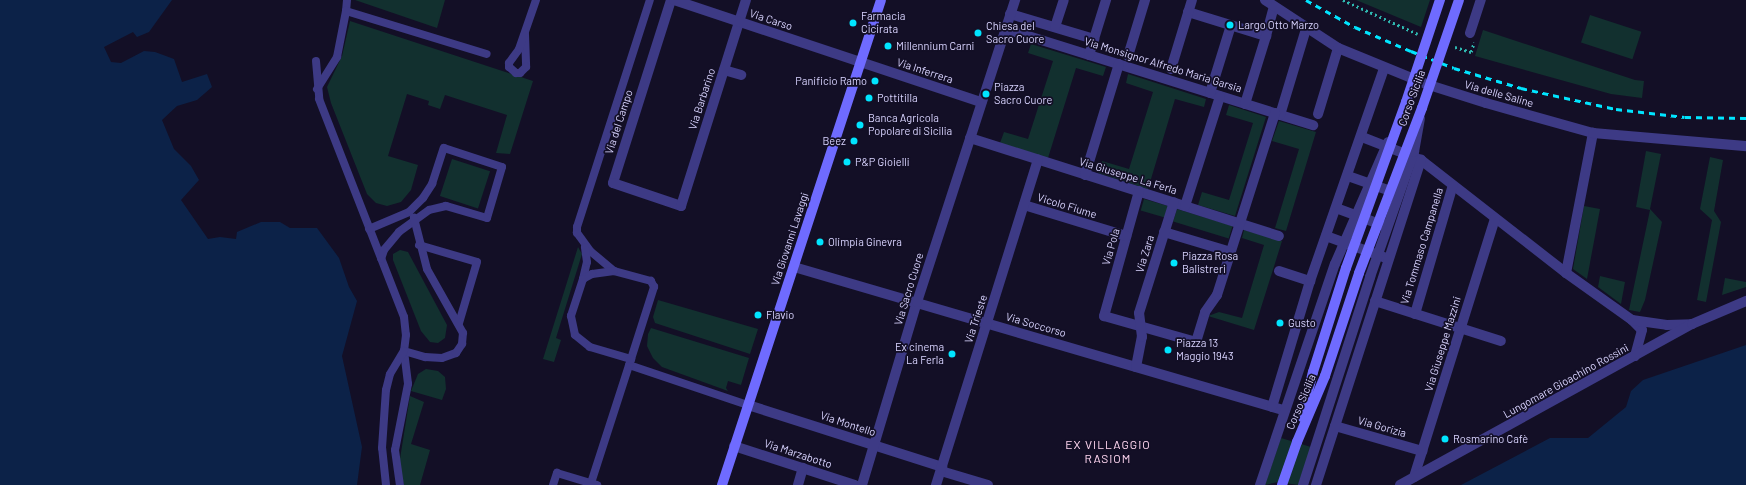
<!DOCTYPE html>
<meta charset="utf-8">
<style>
body{margin:0}
#map{position:relative;width:1746px;height:485px;overflow:hidden;background:#130f26;font-family:Barlow,sans-serif}
div>[style]{position:absolute}
.green>*{inset:0;background:#12302f;transform-origin:0 0}
.water>*{inset:0;background:#0c2248}
.path>*{height:2.5px;margin-top:-1.25px;transform-origin:0;background:repeating-linear-gradient(90deg,#2fb8b0 0 2px,transparent 0 5px)}
.service>*{height:8px;margin:-4px;padding:0 4px;transform-origin:4px;border-radius:4px;background:#3d3a85}
.pedestrian>*{height:10px;margin:-5px;padding:0 5px;transform-origin:5px;border-radius:5px;background:#3d3a85}
.minor>*{height:10px;margin:-5px;padding:0 5px;transform-origin:5px;border-radius:5px;background:#3d3a85}
.tertiary>*{height:10px;margin:-5px;padding:0 5px;transform-origin:5px;border-radius:5px;background:#3d3a85}
.secondary>*{height:10px;margin:-5px;padding:0 5px;transform-origin:5px;border-radius:5px;background:#6f6bff}
.rail>*{height:3px;margin-top:-1.5px;transform-origin:0;background:repeating-linear-gradient(90deg,#00e5ff 0 6px,transparent 0 11px)}
.tertiary-bridge>*{height:10px;margin:-5px;padding:0 5px;transform-origin:5px;border-radius:5px;background:#3d3a85}
.secondary-bridge>*{height:10px;margin:-5px;padding:0 5px;transform-origin:5px;border-radius:5px;background:#6f6bff}
.dots>*{width:11px;height:11px;translate:-50% -50%;box-sizing:border-box;border:2px solid #130f26;border-radius:50%}
span{translate:-50% -50%;white-space:nowrap;text-align:center;line-height:1.15;-webkit-text-stroke:3.5px #130f26;paint-order:stroke}
.poi-label{font-size:11px;color:#d9d4ff}
.left{translate:0 -50%;text-align:left}
.right{translate:-100% -50%;text-align:right}
.street-label{font-size:11px;color:#d9d4ff}
.neighbourhood-label{font-size:12px;color:#ffd6f0;letter-spacing:1px}
</style>
<div id="map">
<div class="green">
<i style="clip-path:polygon(355px 0,445px 0,437px 28px)"></i>
<i style="clip-path:polygon(1356px 0,1430px 0,1421px 27px)"></i>
<i style="left:1590px;top:15px;width:54px;height:29px;rotate:18deg"></i>
<i style="clip-path:polygon(350px 21px,533px 81px,510px 154px,496px 153px,507px 115px,445px 95px,440px 109px,428px 105px,429px 101px,407px 94px,388px 156px,418px 165px,411px 190px,401px 202px,387px 206px,376px 203px,367px 194px,331px 103px,327px 87px,342px 56px)"></i>
<i style="clip-path:polygon(1483px 30px,1635px 80px,1644px 81px,1642px 98px,1611px 94px,1475px 56px)"></i>
<i style="clip-path:polygon(1031px 44px,1106px 67px,1103px 76px,1076px 68px,1048px 158px,1000px 143px,1004px 132px,1028px 139px,1053px 61px,1028px 53px)"></i>
<i style="clip-path:polygon(1128px 74px,1206px 99px,1204px 107px,1175px 99px,1148px 189px,1098px 173px,1102px 161px,1129px 169px,1153px 92px,1126px 83px)"></i>
<i style="clip-path:polygon(1229px 105px,1266px 117px,1235px 216px,1198px 205px,1202px 192px,1229px 200px,1253px 123px,1226px 115px)"></i>
<i style="clip-path:polygon(1279px 121px,1316px 132px,1286px 231px,1275px 228px,1299px 149px,1272px 141px)"></i>
<i style="clip-path:polygon(1646px 151px,1661px 154px,1650px 209px,1662px 222px,1645px 300px,1640px 312px,1629px 310px,1650px 210px,1636px 207px)"></i>
<i style="clip-path:polygon(1710px 157px,1723px 160px,1714px 211px,1721px 222px,1706px 302px,1697px 300px,1712px 220px,1700px 209px)"></i>
<i style="left:452px;top:159px;width:40px;height:39px;rotate:18deg"></i>
<i style="left:1144px;top:199px;width:25px;height:12px;rotate:16deg"></i>
<i style="clip-path:polygon(1584px 206px,1600px 209px,1587px 279px,1573px 269px)"></i>
<i style="left:1177px;top:209px;width:58px;height:13px;rotate:17deg"></i>
<i style="clip-path:polygon(1244px 230px,1282px 241px,1254px 330px,1208px 316px,1219px 312px,1242px 318px,1264px 245px,1242px 238px)"></i>
<i style="clip-path:polygon(578px 247px,582px 254px,556px 338px,561px 340px,554px 362px,543px 359px)"></i>
<i style="clip-path:polygon(400px 250px,408px 252px,447px 325px,445px 338px,438px 343px,430px 342px,421px 331px,393px 260px,393px 254px)"></i>
<i style="clip-path:polygon(1600px 276px,1625px 282px,1621px 304px,1598px 287px)"></i>
<i style="clip-path:polygon(1725px 278px,1746px 282px,1746px 287px,1722px 295px)"></i>
<i style="clip-path:polygon(658px 300px,758px 329px,750px 354px,655px 323px,653px 317px)"></i>
<i style="clip-path:polygon(651px 328px,749px 358px,741px 385px,728px 381px,726px 388px,728px 391px,662px 367px,653px 358px,647px 346px,648px 334px)"></i>
<i style="clip-path:polygon(426px 369px,438px 371px,445px 377px,446px 389px,442px 400px,411px 391px,418px 374px)"></i>
<i style="clip-path:polygon(410px 396px,424px 402px,411px 444px,430px 450px,420px 485px,404px 485px,399px 465px)"></i>
<i style="clip-path:polygon(1281px 438px,1311px 447px,1298px 485px,1278px 482px,1265px 485px)"></i>
</div>
<div class="water">
<i style="clip-path:polygon(0 0,172px 0,149px 32px,137px 37px,133px 32px,104px 47px,111px 62px,121px 63px,144px 51px,155px 52px,174px 59px,182px 82px,207px 74px,212px 87px,197px 100px,177px 106px,162px 120px,174px 149px,191px 166px,199px 180px,181px 200px,208px 239px,220px 237px,236px 239px,237px 232px,261px 222px,280px 222px,290px 228px,317px 228px,339px 258px,349px 287px,357px 301px,342px 356px,362px 447px,357px 485px,0 485px)"></i>
<i style="clip-path:polygon(1746px 345px,1746px 485px,1461px 485px,1550px 438px,1588px 438px,1626px 407px,1631px 391px,1643px 380px)"></i>
</div>
<div class="path">
<i style="left:1343px;top:0;width:82px;rotate:24.4deg"></i>
<i style="left:1455px;top:47px;width:17px;rotate:17deg"></i>
<i style="left:1471px;top:52px;width:10px;rotate:-73deg"></i>
</div>
<div class="service">
<i style="left:347px;top:0;width:11px;rotate:95deg"></i>
<i style="left:346px;top:11px;width:147px;rotate:17deg"></i>
<i style="left:525px;top:34px;width:33px;rotate:88deg"></i>
<i style="left:526px;top:67px;width:8px;rotate:135deg"></i>
<i style="left:520px;top:73px;width:4px;rotate:180deg"></i>
<i style="left:516px;top:73px;width:9px;rotate:-139deg"></i>
<i style="left:509px;top:67px;width:4px;rotate:-90deg"></i>
<i style="left:509px;top:63px;width:17px;rotate:-54deg"></i>
<i style="left:519px;top:49px;width:52px;rotate:-70.9deg"></i>
<i style="left:316px;top:61px;width:38px;rotate:85deg"></i>
<i style="left:319px;top:99px;width:234px;rotate:68.7deg"></i>
<i style="left:404px;top:317px;width:18px;rotate:84deg"></i>
<i style="left:406px;top:335px;width:16px;rotate:97deg"></i>
<i style="left:404px;top:351px;width:33px;rotate:83deg"></i>
<i style="left:408px;top:384px;width:67px;rotate:101.1deg"></i>
<i style="left:395px;top:450px;width:35px;rotate:82deg"></i>
<i style="left:317px;top:89px;width:38px;rotate:-58deg"></i>
<i style="left:337px;top:57px;width:47px;rotate:-78.9deg"></i>
<i style="left:369px;top:229px;width:43px;rotate:-23deg"></i>
<i style="left:409px;top:212px;width:20px;rotate:-45deg"></i>
<i style="left:423px;top:198px;width:17px;rotate:-57deg"></i>
<i style="left:432px;top:184px;width:38px;rotate:-72deg"></i>
<i style="left:444px;top:148px;width:61px;rotate:18.1deg"></i>
<i style="left:502px;top:167px;width:53px;rotate:106.4deg"></i>
<i style="left:487px;top:218px;width:43px;rotate:-163.7deg"></i>
<i style="left:446px;top:206px;width:17px;rotate:167deg"></i>
<i style="left:429px;top:210px;width:37px;rotate:144deg"></i>
<i style="left:399px;top:232px;width:23px;rotate:130deg"></i>
<i style="left:384px;top:250px;width:9px;rotate:108deg"></i>
<i style="left:419px;top:245px;width:60px;rotate:16.3deg"></i>
<i style="left:477px;top:262px;width:64px;rotate:106.4deg"></i>
<i style="left:614px;top:271px;width:30px;rotate:-140deg"></i>
<i style="left:591px;top:252px;width:24px;rotate:-126deg"></i>
<i style="left:577px;top:233px;width:6px;rotate:-90deg"></i>
<i style="left:577px;top:227px;width:238px;rotate:-72.2deg"></i>
<i style="left:583px;top:279px;width:17px;rotate:-77deg"></i>
<i style="left:587px;top:262px;width:15px;rotate:-98deg"></i>
<i style="left:404px;top:351px;width:22px;rotate:16deg"></i>
<i style="left:425px;top:357px;width:17px;rotate:3deg"></i>
<i style="left:442px;top:358px;width:15px;rotate:-20deg"></i>
<i style="left:456px;top:353px;width:11px;rotate:-56deg"></i>
<i style="left:462px;top:344px;width:11px;rotate:-85deg"></i>
<i style="left:463px;top:333px;width:73px;rotate:-119.4deg"></i>
<i style="left:427px;top:269px;width:53px;rotate:-104.3deg"></i>
<i style="left:629px;top:365px;width:126px;rotate:18.6deg"></i>
<i style="left:591px;top:483px;width:130px;rotate:-72.1deg"></i>
<i style="left:631px;top:359px;width:76px;rotate:-72.3deg"></i>
<i style="left:654px;top:287px;width:7px;rotate:-117deg"></i>
<i style="left:651px;top:281px;width:38px;rotate:-165deg"></i>
<i style="left:614px;top:271px;width:22px;rotate:172deg"></i>
<i style="left:592px;top:274px;width:10px;rotate:151deg"></i>
<i style="left:583px;top:279px;width:39px;rotate:108deg"></i>
<i style="left:571px;top:316px;width:19px;rotate:78deg"></i>
<i style="left:575px;top:335px;width:19px;rotate:39deg"></i>
<i style="left:590px;top:347px;width:43px;rotate:16.3deg"></i>
<i style="left:386px;top:485px;width:37px;rotate:-96deg"></i>
<i style="left:382px;top:448px;width:58px;rotate:-86.1deg"></i>
<i style="left:386px;top:390px;width:16px;rotate:-76deg"></i>
<i style="left:390px;top:374px;width:27px;rotate:-59deg"></i>
<i style="left:553px;top:485px;width:13px;rotate:-72deg"></i>
<i style="left:557px;top:473px;width:42px;rotate:16.7deg"></i>
</div>
<div class="pedestrian">
<i style="left:724px;top:70px;width:18px;rotate:16deg"></i>
</div>
<div class="minor">
<i style="left:671px;top:0;width:192px;rotate:107.6deg"></i>
<i style="left:613px;top:183px;width:72px;rotate:18.7deg"></i>
<i style="left:681px;top:206px;width:216px;rotate:-72.5deg"></i>
<i style="left:674px;top:0;width:324px;rotate:18.4deg"></i>
<i style="left:1188px;top:12px;width:82px;rotate:17.1deg"></i>
<i style="left:1266px;top:36px;width:30px;rotate:-75deg"></i>
<i style="left:1010px;top:14px;width:88px;rotate:16.6deg"></i>
<i style="left:1055px;top:27px;width:28px;rotate:-72deg"></i>
<i style="left:1006px;top:29px;width:322px;rotate:17.4deg"></i>
<i style="left:1470px;top:33px;width:35px;rotate:-72deg"></i>
<i style="left:1089px;top:55px;width:58px;rotate:-72.8deg"></i>
<i style="left:1128px;top:56px;width:59px;rotate:-73.1deg"></i>
<i style="left:1171px;top:69px;width:72px;rotate:-73.1deg"></i>
<i style="left:1210px;top:93px;width:71px;rotate:-72.8deg"></i>
<i style="left:1245px;top:104px;width:71px;rotate:-72.8deg"></i>
<i style="left:1318px;top:114px;width:69px;rotate:-73.1deg"></i>
<i style="left:1280px;top:115px;width:90px;rotate:-73.2deg"></i>
<i style="left:1362px;top:137px;width:63px;rotate:21.3deg"></i>
<i style="left:1421px;top:160px;width:184px;rotate:37.9deg"></i>
<i style="left:1566px;top:273px;width:81px;rotate:35.5deg"></i>
<i style="left:1632px;top:320px;width:14px;rotate:45deg"></i>
<i style="left:1642px;top:330px;width:27px;rotate:105deg"></i>
<i style="left:970px;top:138px;width:324px;rotate:17.6deg"></i>
<i style="left:1085px;top:175px;width:116px;rotate:-73deg"></i>
<i style="left:1348px;top:176px;width:54px;rotate:19.4deg"></i>
<i style="left:1139px;top:191px;width:130px;rotate:105.6deg"></i>
<i style="left:1104px;top:316px;width:96px;rotate:15.8deg"></i>
<i style="left:1196px;top:342px;width:31px;rotate:-73deg"></i>
<i style="left:1205px;top:312px;width:21px;rotate:-55deg"></i>
<i style="left:1217px;top:295px;width:191px;rotate:-72.3deg"></i>
<i style="left:1024px;top:205px;width:107px;rotate:16.9deg"></i>
<i style="left:1185px;top:206px;width:115px;rotate:-72.3deg"></i>
<i style="left:1336px;top:208px;width:52px;rotate:20.2deg"></i>
<i style="left:1164px;top:232px;width:70px;rotate:16.6deg"></i>
<i style="left:1326px;top:236px;width:64px;rotate:20.1deg"></i>
<i style="left:794px;top:267px;width:509px;rotate:16.3deg"></i>
<i style="left:1279px;top:271px;width:33px;rotate:18deg"></i>
<i style="left:1566px;top:273px;width:143px;rotate:-79.1deg"></i>
<i style="left:1375px;top:301px;width:132px;rotate:17.6deg"></i>
<i style="left:1415px;top:314px;width:134px;rotate:-73.6deg"></i>
<i style="left:1632px;top:320px;width:35px;rotate:8deg"></i>
<i style="left:1667px;top:325px;width:25px;rotate:-2deg"></i>
<i style="left:1136px;top:367px;width:31px;rotate:-79deg"></i>
<i style="left:1142px;top:337px;width:24px;rotate:-97deg"></i>
<i style="left:1139px;top:313px;width:116px;rotate:-72.5deg"></i>
<i style="left:748px;top:405px;width:204px;rotate:17.7deg"></i>
<i style="left:1272px;top:407px;width:132px;rotate:-73.2deg"></i>
<i style="left:1310px;top:281px;width:225px;rotate:-70.8deg"></i>
<i style="left:1335px;top:426px;width:91px;rotate:16deg"></i>
<i style="left:734px;top:446px;width:127px;rotate:17.9deg"></i>
<i style="left:941px;top:471px;width:49px;rotate:16.6deg"></i>
<i style="left:1414px;top:477px;width:271px;rotate:-72.6deg"></i>
<i style="left:798px;top:485px;width:18px;rotate:-74deg"></i>
<i style="left:862px;top:485px;width:191px;rotate:-73.3deg"></i>
<i style="left:917px;top:302px;width:318px;rotate:-72deg"></i>
<i style="left:936px;top:485px;width:341px;rotate:-72.6deg"></i>
<i style="left:1316px;top:485px;width:342px;rotate:-72.1deg"></i>
</div>
<div class="tertiary">
<i style="left:1265px;top:0;width:87px;rotate:33.3deg"></i>
<i style="left:1338px;top:48px;width:95px;rotate:22.2deg"></i>
<i style="left:1426px;top:84px;width:63px;rotate:17.6deg"></i>
<i style="left:1486px;top:103px;width:111px;rotate:15.7deg"></i>
<i style="left:1593px;top:133px;width:154px;rotate:4.9deg"></i>
<i style="left:1260px;top:485px;width:233px;rotate:-71.3deg"></i>
<i style="left:1303px;top:485px;width:219px;rotate:-72.1deg"></i>
<i style="left:1400px;top:485px;width:333px;rotate:-28.9deg"></i>
<i style="left:1692px;top:324px;width:59px;rotate:-23.1deg"></i>
</div>
<div class="secondary">
<i style="left:1302px;top:417px;width:46px;rotate:-76.3deg"></i>
<i style="left:1313px;top:372px;width:109px;rotate:-72.4deg"></i>
<i style="left:722px;top:485px;width:510px;rotate:-71.85deg"></i>
<i style="left:1282px;top:485px;width:46px;rotate:-70.8deg"></i>
<i style="left:1297px;top:442px;width:72px;rotate:-67deg"></i>
<i style="left:1325px;top:376px;width:108px;rotate:-71.7deg"></i>
</div>
<div class="rail">
<i style="left:1306px;top:0;width:56px;rotate:28.9deg"></i>
<i style="left:1355px;top:27px;width:61px;rotate:23.2deg"></i>
<i style="left:1411px;top:51px;width:46px;rotate:21.6deg"></i>
<i style="left:1454px;top:68px;width:70px;rotate:16.6deg"></i>
<i style="left:1521px;top:88px;width:97px;rotate:12.5deg"></i>
<i style="left:1616px;top:109px;width:69px;rotate:6.6deg"></i>
<i style="left:1685px;top:117px;width:61px;rotate:0.9deg"></i>
</div>
<div class="tertiary-bridge">
<i style="left:1335px;top:264px;width:133px;rotate:-66.5deg"></i>
<i style="left:1370px;top:277px;width:133px;rotate:-70.6deg"></i>
<i style="left:1414px;top:152px;width:34px;rotate:-80deg"></i>
</div>
<div class="secondary-bridge">
<i style="left:1346px;top:268px;width:177px;rotate:-70.1deg"></i>
<i style="left:1406px;top:102px;width:108px;rotate:-71.6deg"></i>
<i style="left:1359px;top:273px;width:177px;rotate:-69.1deg"></i>
<i style="left:1422px;top:108px;width:114px;rotate:-71.1deg"></i>
</div>
<div class="dots">
<i style="left:853px;top:23px;background:#00e5ff"></i>
<i style="left:1230px;top:25px;background:#00e5ff"></i>
<i style="left:978px;top:33px;background:#00e5ff"></i>
<i style="left:888px;top:46px;background:#00e5ff"></i>
<i style="left:875px;top:81px;background:#00e5ff"></i>
<i style="left:986px;top:94px;background:#00e5ff"></i>
<i style="left:869px;top:98px;background:#00e5ff"></i>
<i style="left:860px;top:125px;background:#00e5ff"></i>
<i style="left:854px;top:141px;background:#00e5ff"></i>
<i style="left:847px;top:162px;background:#00e5ff"></i>
<i style="left:820px;top:242px;background:#00e5ff"></i>
<i style="left:1174px;top:263px;background:#00e5ff"></i>
<i style="left:758px;top:315px;background:#00e5ff"></i>
<i style="left:1280px;top:323px;background:#00e5ff"></i>
<i style="left:1168px;top:350px;background:#00e5ff"></i>
<i style="left:952px;top:354px;background:#00e5ff"></i>
<i style="left:1445px;top:439px;background:#00e5ff"></i>
</div>
<div class="poi-label">
<span class="left" style="left:861px;top:23px">Farmacia<br>Cicirata</span>
<span class="left" style="left:1238px;top:25px">Largo Otto Marzo</span>
<span class="left" style="left:986px;top:33px">Chiesa del<br>Sacro Cuore</span>
<span class="left" style="left:896px;top:46px">Millennium Carni</span>
<span class="right" style="left:867px;top:81px">Panificio Ramo</span>
<span class="left" style="left:994px;top:94px">Piazza<br>Sacro Cuore</span>
<span class="left" style="left:877px;top:98px">Pottitilla</span>
<span class="left" style="left:868px;top:125px">Banca Agricola<br>Popolare di Sicilia</span>
<span class="right" style="left:846px;top:141px">Beez</span>
<span class="left" style="left:855px;top:162px">P&amp;P Gioielli</span>
<span class="left" style="left:828px;top:242px">Olimpia Ginevra</span>
<span class="left" style="left:1182px;top:263px">Piazza Rosa<br>Balistreri</span>
<span class="left" style="left:766px;top:315px">Flavio</span>
<span class="left" style="left:1288px;top:323px">Gusto</span>
<span class="left" style="left:1176px;top:350px">Piazza 13<br>Maggio 1943</span>
<span class="right" style="left:944px;top:354px">Ex cinema<br>La Ferla</span>
<span class="left" style="left:1453px;top:439px">Rosmarino Cafè</span>
</div>
<div class="street-label">
<span style="left:771px;top:20px;rotate:18deg">Via Carso</span>
<span style="left:1163px;top:65px;rotate:17deg">Via Monsignor Alfredo Maria Garsia</span>
<span style="left:925px;top:71px;rotate:18deg">Via Inferrera</span>
<span style="left:1499px;top:94px;rotate:16deg">Via delle Saline</span>
<span style="left:1412px;top:98px;rotate:-70deg">Corso Sicilia</span>
<span style="left:702px;top:99px;rotate:-72deg">Via Barbarino</span>
<span style="left:619px;top:122px;rotate:-72deg">Via del Campo</span>
<span style="left:1128px;top:176px;rotate:17deg">Via Giuseppe La Ferla</span>
<span style="left:1067px;top:206px;rotate:17deg">Vicolo Fiume</span>
<span style="left:790px;top:239px;rotate:-72deg">Via Giovanni Lavaggi</span>
<span style="left:1422px;top:246px;rotate:-73deg">Via Tommaso Campanella</span>
<span style="left:1111px;top:247px;rotate:-74deg">Via Pola</span>
<span style="left:1145px;top:254px;rotate:-73deg">Via Zara</span>
<span style="left:909px;top:289px;rotate:-73deg">Via Sacro Cuore</span>
<span style="left:976px;top:319px;rotate:-72deg">Via Trieste</span>
<span style="left:1036px;top:325px;rotate:16deg">Via Soccorso</span>
<span style="left:1443px;top:344px;rotate:-73deg">Via Giuseppe Mazzini</span>
<span style="left:1566px;top:381px;rotate:-29deg">Lungomare Gioachino Rossini</span>
<span style="left:1301px;top:402px;rotate:-67deg">Corso Sicilia</span>
<span style="left:848px;top:424px;rotate:18deg">Via Montello</span>
<span style="left:1382px;top:427px;rotate:16deg">Via Gorizia</span>
<span style="left:798px;top:454px;rotate:18deg">Via Marzabotto</span>
</div>
<div class="neighbourhood-label">
<span style="left:1108px;top:452px">EX VILLAGGIO<br>RASIOM</span>
</div>
</div>
